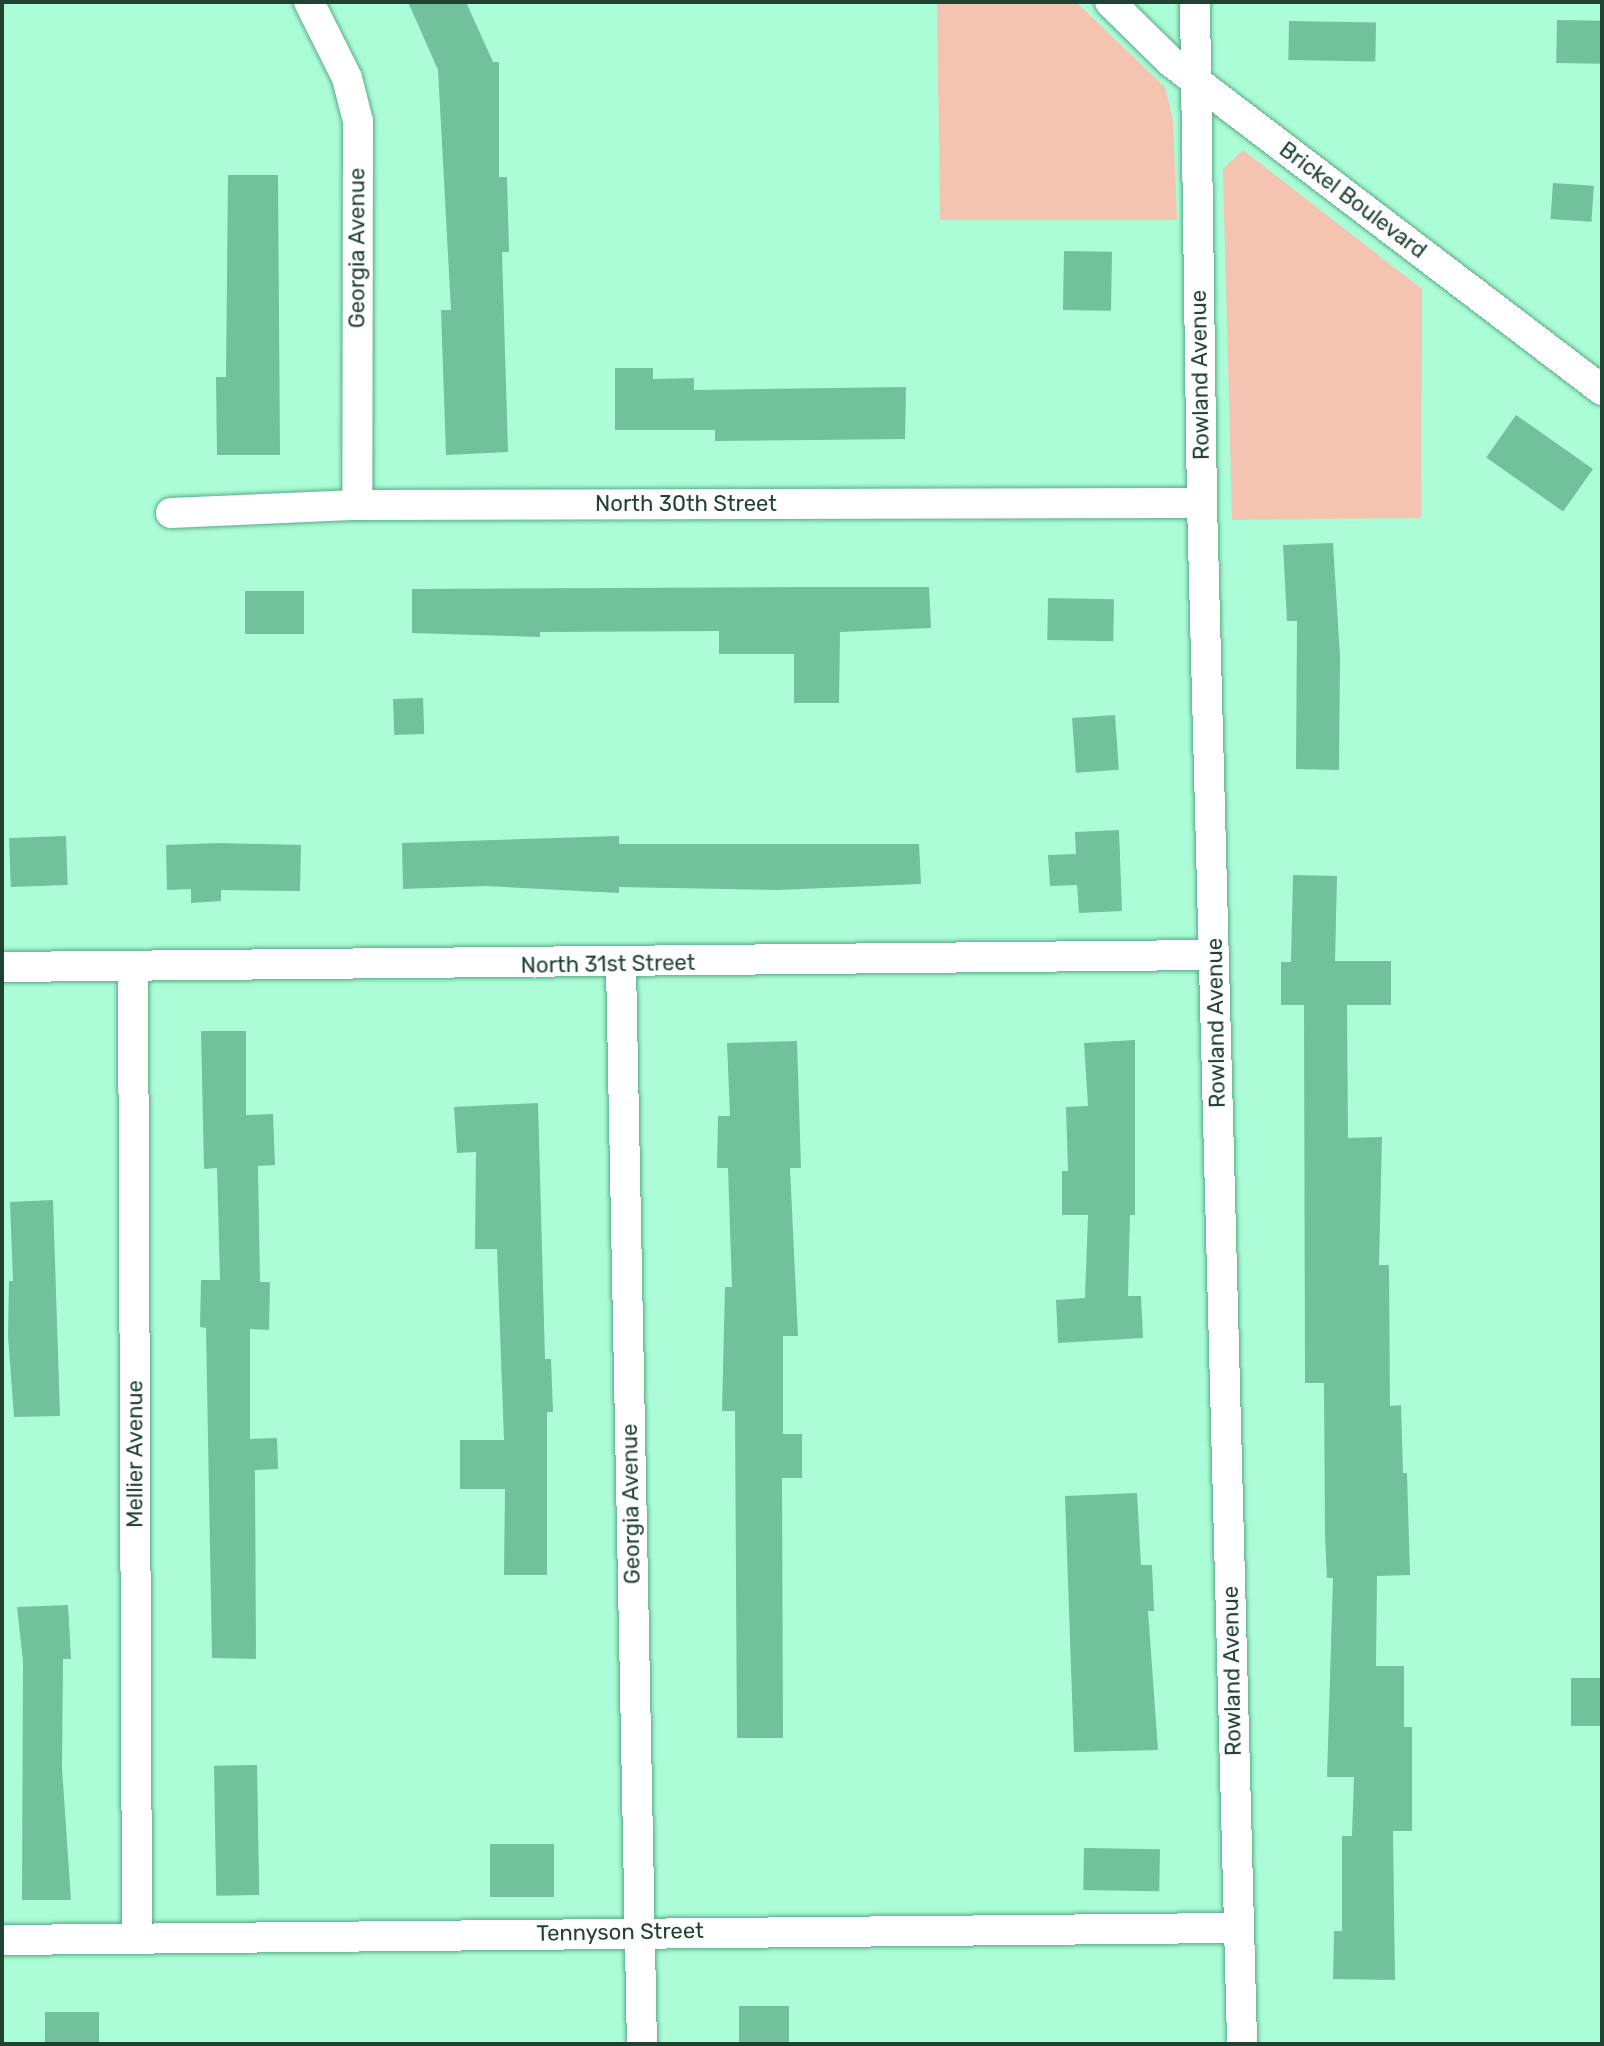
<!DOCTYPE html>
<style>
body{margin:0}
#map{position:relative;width:1604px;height:2046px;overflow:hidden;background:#abfdd7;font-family:Rubik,sans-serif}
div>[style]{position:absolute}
.green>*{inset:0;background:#f5c4b0}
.building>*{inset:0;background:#70c19c;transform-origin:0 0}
.roads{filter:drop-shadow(0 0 2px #59aa87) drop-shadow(0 0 2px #59aa87)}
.minor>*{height:30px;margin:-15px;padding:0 15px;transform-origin:15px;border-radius:15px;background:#fff}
span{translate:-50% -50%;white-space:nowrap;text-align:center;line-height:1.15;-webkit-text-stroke:6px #fff;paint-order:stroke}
.street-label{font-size:22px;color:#204233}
.frame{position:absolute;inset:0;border:4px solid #204233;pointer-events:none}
</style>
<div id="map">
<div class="green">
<i style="clip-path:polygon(937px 2px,1076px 2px,1165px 87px,1173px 120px,1177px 220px,940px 220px)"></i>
<i style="clip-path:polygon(1243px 150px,1422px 289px,1421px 518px,1232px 520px,1223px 169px)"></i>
</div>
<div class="building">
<i style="clip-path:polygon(408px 2px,466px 2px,493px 62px,499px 62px,499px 177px,507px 177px,509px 252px,502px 252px,508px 452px,446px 455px,441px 310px,451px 310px,438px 70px)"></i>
<i style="left:1557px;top:20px;width:45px;height:43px;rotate:1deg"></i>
<i style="left:1289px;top:21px;width:87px;height:39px;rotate:1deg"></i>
<i style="clip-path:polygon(228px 175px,278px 175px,280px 455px,217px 455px,216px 377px,226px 377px)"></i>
<i style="left:1553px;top:183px;width:41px;height:36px;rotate:4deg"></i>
<i style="left:1064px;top:251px;width:48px;height:59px;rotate:1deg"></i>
<i style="clip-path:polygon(615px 368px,653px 368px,653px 379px,694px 378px,694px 390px,906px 387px,905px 439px,715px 441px,715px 430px,615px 430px)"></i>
<i style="left:1516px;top:415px;width:94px;height:52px;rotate:35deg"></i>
<i style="clip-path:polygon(1333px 543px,1340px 656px,1339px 770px,1296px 769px,1297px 621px,1287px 621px,1283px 545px)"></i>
<i style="clip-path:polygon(797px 587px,929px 587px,931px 628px,840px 632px,839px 703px,794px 703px,794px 654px,719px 654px,719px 631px,540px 632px,540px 637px,412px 633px,412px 589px)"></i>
<i style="left:245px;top:591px;width:59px;height:43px"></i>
<i style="left:1048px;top:598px;width:66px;height:42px;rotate:1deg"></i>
<i style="left:423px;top:698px;width:36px;height:30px;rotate:88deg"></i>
<i style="left:1115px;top:715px;width:55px;height:43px;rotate:86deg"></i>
<i style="clip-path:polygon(1119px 830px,1122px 911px,1079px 913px,1077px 885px,1050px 886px,1048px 855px,1076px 854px,1075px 832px)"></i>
<i style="left:66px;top:836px;width:49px;height:57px;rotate:88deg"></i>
<i style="clip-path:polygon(619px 836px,619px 844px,919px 844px,921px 884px,778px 890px,619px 887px,619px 893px,486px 886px,403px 889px,402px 843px)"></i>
<i style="clip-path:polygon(219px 843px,301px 845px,300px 891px,221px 890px,221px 901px,191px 903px,191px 889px,167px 890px,166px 845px)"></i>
<i style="clip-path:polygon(1293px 875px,1337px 876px,1335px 961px,1391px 961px,1391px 1005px,1347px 1005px,1348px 1138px,1382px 1137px,1379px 1265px,1389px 1265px,1390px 1406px,1401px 1405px,1403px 1473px,1407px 1473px,1410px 1575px,1377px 1576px,1376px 1666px,1404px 1666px,1404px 1727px,1412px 1727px,1412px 1831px,1393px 1831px,1395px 1980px,1333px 1979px,1334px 1931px,1342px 1931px,1342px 1836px,1352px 1836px,1354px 1777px,1327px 1777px,1333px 1578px,1327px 1578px,1325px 1535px,1324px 1383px,1305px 1383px,1304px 1005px,1281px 1005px,1281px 962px,1291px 962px)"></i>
<i style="clip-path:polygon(201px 1031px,246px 1031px,246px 1115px,273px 1114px,275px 1165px,258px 1166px,260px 1282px,270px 1282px,269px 1330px,250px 1329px,250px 1439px,277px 1438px,278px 1469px,255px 1470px,256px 1659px,212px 1658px,206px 1328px,200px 1327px,201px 1280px,220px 1280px,217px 1168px,204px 1169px)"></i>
<i style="clip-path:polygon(1135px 1040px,1135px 1215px,1130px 1215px,1128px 1296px,1141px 1296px,1143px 1338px,1058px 1343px,1056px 1300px,1085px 1298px,1088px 1215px,1062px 1215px,1062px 1171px,1068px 1171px,1066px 1107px,1088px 1106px,1084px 1043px)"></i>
<i style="clip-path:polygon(797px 1041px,801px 1168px,790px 1168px,798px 1336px,783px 1336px,783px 1434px,802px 1434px,802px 1478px,782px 1478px,783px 1738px,737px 1738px,735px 1411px,722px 1411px,725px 1287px,732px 1287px,728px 1168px,717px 1168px,718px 1116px,730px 1116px,727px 1043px)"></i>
<i style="clip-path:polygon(538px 1103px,545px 1359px,551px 1359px,553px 1412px,547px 1412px,547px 1575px,504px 1575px,505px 1489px,460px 1489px,460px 1440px,504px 1440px,497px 1249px,475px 1249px,476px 1152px,457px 1153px,454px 1107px)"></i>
<i style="clip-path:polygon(53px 1200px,60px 1416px,14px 1417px,8px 1336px,9px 1281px,13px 1281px,10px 1202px)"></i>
<i style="clip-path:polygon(1137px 1493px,1141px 1565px,1152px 1565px,1154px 1611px,1148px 1611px,1158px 1750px,1074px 1752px,1065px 1496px)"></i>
<i style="clip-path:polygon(68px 1605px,71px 1659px,63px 1659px,62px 1768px,71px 1900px,22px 1900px,23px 1661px,17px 1607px)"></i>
<i style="left:1602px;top:1678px;width:48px;height:31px;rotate:90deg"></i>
<i style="left:257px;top:1765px;width:130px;height:43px;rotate:89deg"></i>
<i style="left:490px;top:1844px;width:64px;height:53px"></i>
<i style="left:1084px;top:1848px;width:76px;height:42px;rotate:1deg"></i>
<i style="left:739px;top:2006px;width:50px;height:38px"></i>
<i style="left:45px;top:2012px;width:54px;height:32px"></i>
</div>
<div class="roads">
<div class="minor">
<i style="left:309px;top:2px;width:85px;rotate:63.4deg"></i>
<i style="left:347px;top:78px;width:44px;rotate:75.7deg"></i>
<i style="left:358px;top:121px;width:384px;rotate:90.1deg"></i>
<i style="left:1110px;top:2px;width:86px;rotate:44.5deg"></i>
<i style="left:1171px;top:62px;width:542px;rotate:37.27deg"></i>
<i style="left:1195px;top:2px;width:501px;rotate:89.2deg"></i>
<i style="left:1202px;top:503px;width:1542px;rotate:88.51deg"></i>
<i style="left:171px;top:513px;width:186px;rotate:-2.5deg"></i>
<i style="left:357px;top:505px;width:845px;rotate:-0.14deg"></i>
<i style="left:621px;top:964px;width:1080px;rotate:88.89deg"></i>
<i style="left:2px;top:967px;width:1212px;rotate:-0.57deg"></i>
<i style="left:133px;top:970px;width:969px;rotate:89.76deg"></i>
<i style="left:2px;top:1940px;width:1236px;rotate:-0.56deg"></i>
</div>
</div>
<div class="street-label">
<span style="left:1353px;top:200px;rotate:37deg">Brickel Boulevard</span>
<span style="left:357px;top:248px;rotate:-90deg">Georgia Avenue</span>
<span style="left:1200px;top:375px;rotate:-91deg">Rowland Avenue</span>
<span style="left:686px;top:504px">North 30th Street</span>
<span style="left:608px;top:964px;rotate:-1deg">North 31st Street</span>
<span style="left:1216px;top:1023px;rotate:-91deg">Rowland Avenue</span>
<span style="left:135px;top:1454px;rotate:-90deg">Mellier Avenue</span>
<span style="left:631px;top:1504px;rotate:-91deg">Georgia Avenue</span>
<span style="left:1232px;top:1671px;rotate:-91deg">Rowland Avenue</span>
<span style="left:620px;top:1932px;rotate:-1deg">Tennyson Street</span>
</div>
<div class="frame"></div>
</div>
